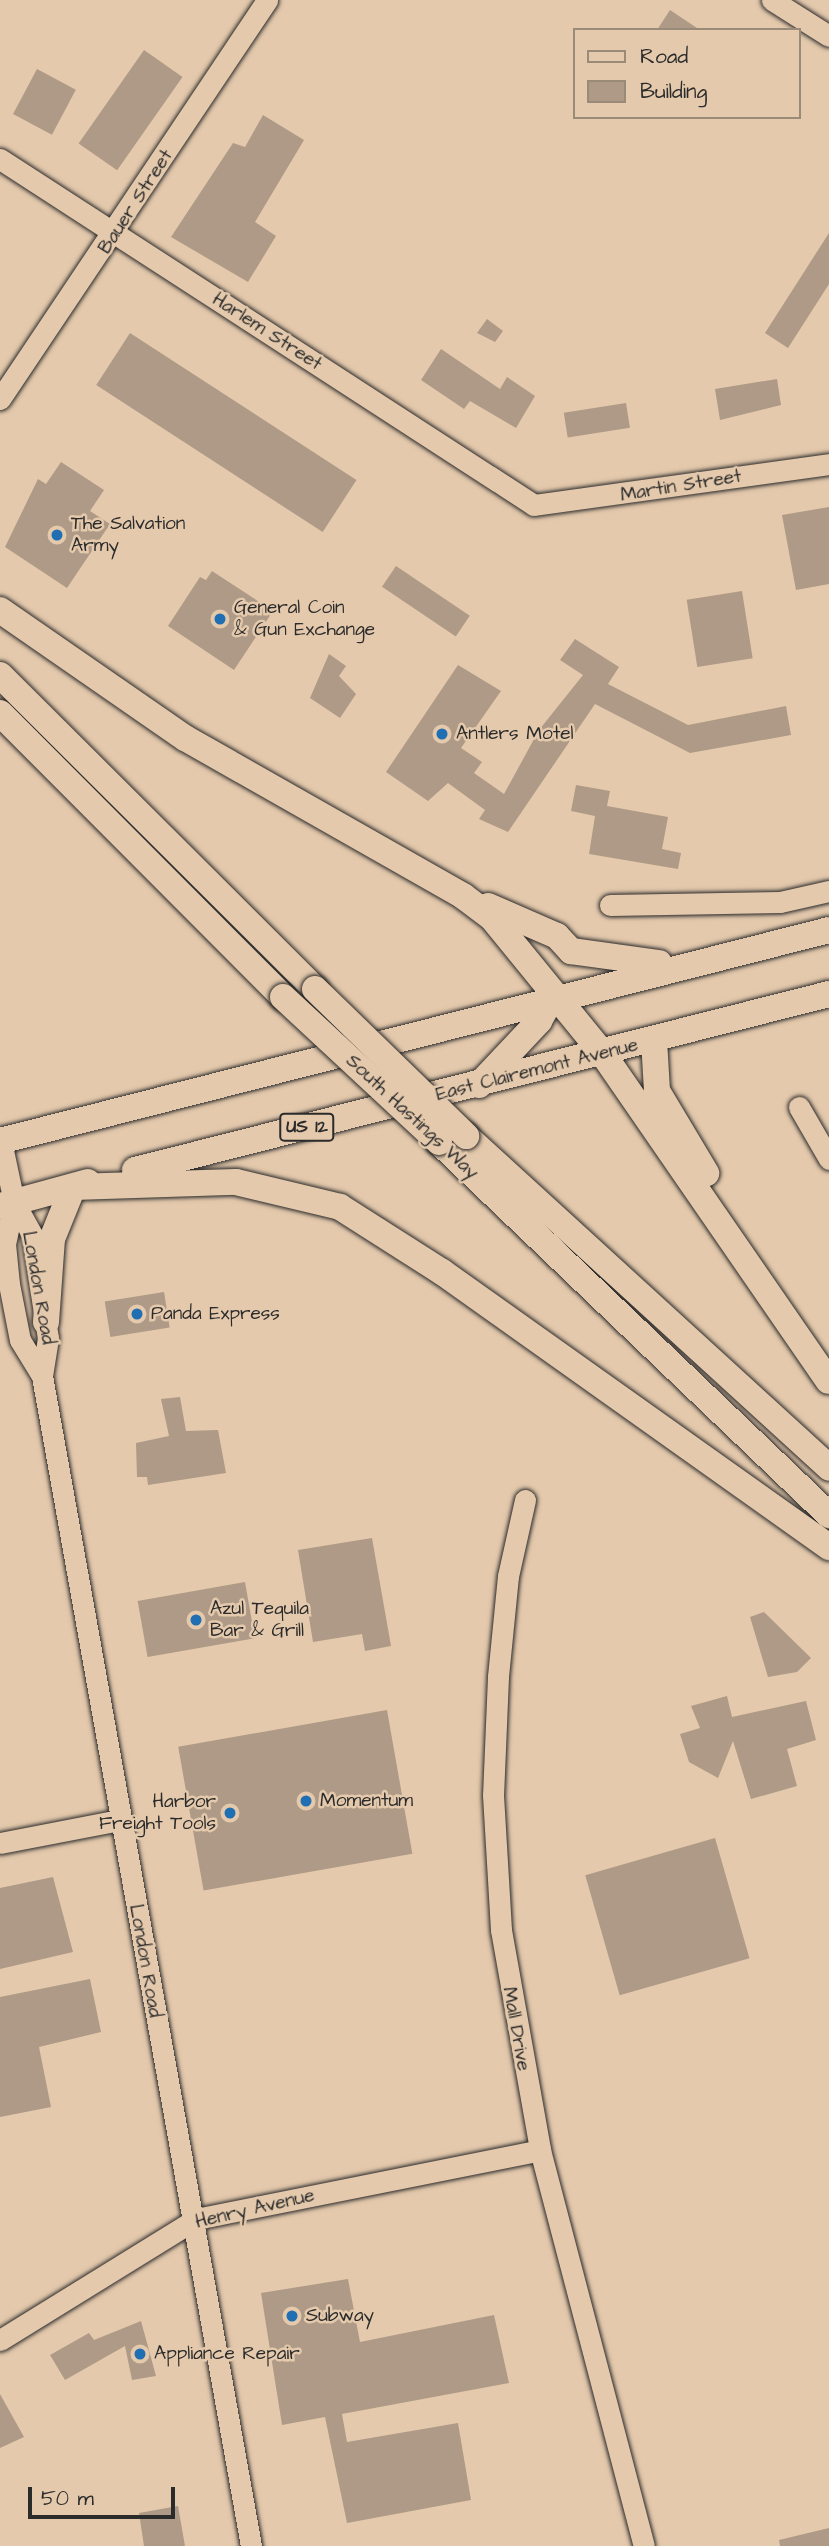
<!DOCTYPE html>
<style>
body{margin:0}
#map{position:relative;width:829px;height:2546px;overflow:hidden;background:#e4c9ac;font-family:"Architects Daughter",sans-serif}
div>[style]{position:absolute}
.building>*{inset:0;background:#ae9a86;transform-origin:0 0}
.roads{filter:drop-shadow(0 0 2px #2b2b2b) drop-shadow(0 0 2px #2b2b2b)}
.minor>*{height:21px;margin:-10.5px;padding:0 10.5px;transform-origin:10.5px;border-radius:10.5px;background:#e4c9ac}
.major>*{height:26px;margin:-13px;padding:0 13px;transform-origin:13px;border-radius:13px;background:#e4c9ac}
.bridges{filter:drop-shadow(0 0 2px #2b2b2b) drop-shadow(0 0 2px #2b2b2b)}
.major-bridge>*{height:26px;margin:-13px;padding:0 13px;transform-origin:13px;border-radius:13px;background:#e4c9ac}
.dots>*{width:19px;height:19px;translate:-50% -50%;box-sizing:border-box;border:4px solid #e4c9ac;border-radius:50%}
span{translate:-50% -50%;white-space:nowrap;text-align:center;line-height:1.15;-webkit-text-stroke:5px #e4c9ac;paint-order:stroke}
.shield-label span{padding:2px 5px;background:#e4c9ac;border:2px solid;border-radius:5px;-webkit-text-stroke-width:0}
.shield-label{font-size:18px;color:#2b2b2b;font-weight:700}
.street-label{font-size:19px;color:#2b2b2b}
.poi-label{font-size:19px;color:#2b2b2b}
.left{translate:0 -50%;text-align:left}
.right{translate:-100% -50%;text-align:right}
.legend{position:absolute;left:573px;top:28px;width:228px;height:91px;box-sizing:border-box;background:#e4c9ac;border:2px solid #9a8a78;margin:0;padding:9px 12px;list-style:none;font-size:21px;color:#2b2b2b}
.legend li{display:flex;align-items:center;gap:14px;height:35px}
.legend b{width:35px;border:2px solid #9a8a78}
.scale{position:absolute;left:28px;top:2487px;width:147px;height:32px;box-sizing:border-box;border:4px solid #2b2b2b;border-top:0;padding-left:9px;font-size:21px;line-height:24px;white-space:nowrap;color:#2b2b2b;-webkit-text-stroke:5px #e4c9ac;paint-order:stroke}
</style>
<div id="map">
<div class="building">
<i style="clip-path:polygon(670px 10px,700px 30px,657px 30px)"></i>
<i style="left:144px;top:50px;width:47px;height:114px;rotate:35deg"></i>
<i style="left:37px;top:69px;width:44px;height:51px;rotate:28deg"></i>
<i style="clip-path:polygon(263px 115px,304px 140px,255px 222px,276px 236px,248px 282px,171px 237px,233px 143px,245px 147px)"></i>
<i style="clip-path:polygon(829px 233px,829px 284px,788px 348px,765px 333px)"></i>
<i style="clip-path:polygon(487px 319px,503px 331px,495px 342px,477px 333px)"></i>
<i style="left:130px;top:333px;width:270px;height:62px;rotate:33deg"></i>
<i style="clip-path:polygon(441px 349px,500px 389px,507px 377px,535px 396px,516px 428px,470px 401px,464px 409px,421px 380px)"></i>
<i style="clip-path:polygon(777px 379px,781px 405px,720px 420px,715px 389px)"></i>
<i style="left:626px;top:403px;width:25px;height:63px;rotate:81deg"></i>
<i style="clip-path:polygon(61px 462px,104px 490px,90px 511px,110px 524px,67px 588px,5px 547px,38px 479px,46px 484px)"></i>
<i style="clip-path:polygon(829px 507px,829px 584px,796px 590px,782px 515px)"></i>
<i style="left:396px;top:566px;width:89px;height:25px;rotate:34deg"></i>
<i style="clip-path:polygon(212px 571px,273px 611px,234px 670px,168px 626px,200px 577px,206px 580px)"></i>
<i style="left:742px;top:591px;width:68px;height:56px;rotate:81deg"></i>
<i style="clip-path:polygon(575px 639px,619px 667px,608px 684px,688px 725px,786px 706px,791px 735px,690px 753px,595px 704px,508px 832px,479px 819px,485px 810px,448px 783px,428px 801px,386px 772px,458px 665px,501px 691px,461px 748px,482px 762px,474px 773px,504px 794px,539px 730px,583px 675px,560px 660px)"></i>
<i style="clip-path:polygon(329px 654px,346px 666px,339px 676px,356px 694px,340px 718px,310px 698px)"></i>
<i style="clip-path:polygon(576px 785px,610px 791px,607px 806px,668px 817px,662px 849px,681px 853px,678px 869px,589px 854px,595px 816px,571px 811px)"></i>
<i style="left:164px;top:1292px;width:36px;height:60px;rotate:81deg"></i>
<i style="clip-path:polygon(180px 1397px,186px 1431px,218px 1430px,226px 1473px,148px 1485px,147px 1477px,137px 1477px,136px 1443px,169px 1436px,161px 1399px)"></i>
<i style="clip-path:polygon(372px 1538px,391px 1646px,365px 1651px,362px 1634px,313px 1642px,298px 1550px)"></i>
<i style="left:245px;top:1582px;width:57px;height:109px;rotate:80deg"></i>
<i style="clip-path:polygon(764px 1612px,811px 1658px,797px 1672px,768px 1677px,750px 1617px)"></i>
<i style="clip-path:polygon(727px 1696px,732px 1717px,806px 1701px,816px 1740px,787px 1749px,797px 1786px,751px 1799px,733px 1741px,718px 1778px,689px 1762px,680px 1734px,700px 1728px,691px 1706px)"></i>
<i style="left:387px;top:1710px;width:146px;height:212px;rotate:80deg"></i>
<i style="left:715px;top:1838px;width:125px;height:135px;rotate:74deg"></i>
<i style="clip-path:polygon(53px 1877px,73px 1952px,0 1969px,0 1888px)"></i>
<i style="clip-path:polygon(90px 1979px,101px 2032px,39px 2047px,51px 2107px,0 2117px,0 1997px)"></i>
<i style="clip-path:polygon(348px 2279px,360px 2342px,494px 2315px,509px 2383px,342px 2414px,347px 2442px,458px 2423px,471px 2500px,347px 2523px,325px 2417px,282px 2425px,261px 2293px)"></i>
<i style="clip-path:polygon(141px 2321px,156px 2376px,132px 2380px,125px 2346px,65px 2380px,50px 2355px,89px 2333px,94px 2340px)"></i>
<i style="clip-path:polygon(0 2394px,24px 2437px,0 2448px)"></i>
<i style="clip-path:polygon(178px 2506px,185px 2546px,144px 2546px,139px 2513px)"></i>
<i style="clip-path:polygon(829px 2528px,829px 2546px,780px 2546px,779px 2540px)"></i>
</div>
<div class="roads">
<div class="minor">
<i style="left:772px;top:0;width:67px;rotate:32.3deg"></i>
<i style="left:0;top:159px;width:636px;rotate:32.94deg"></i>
<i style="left:534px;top:505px;width:298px;rotate:-7.9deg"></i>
<i style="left:0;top:399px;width:480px;rotate:-56.2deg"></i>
<i style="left:610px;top:905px;width:170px;rotate:-1deg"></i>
<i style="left:780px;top:902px;width:50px;rotate:-12.7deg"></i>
<i style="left:799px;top:1107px;width:60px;rotate:60deg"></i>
<i style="left:1px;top:1141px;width:62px;rotate:78deg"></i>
<i style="left:14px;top:1202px;width:38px;rotate:61deg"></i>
<i style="left:32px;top:1235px;width:104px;rotate:81.2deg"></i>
<i style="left:48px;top:1338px;width:38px;rotate:99deg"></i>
<i style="left:14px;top:1202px;width:43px;rotate:102.1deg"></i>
<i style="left:5px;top:1244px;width:40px;rotate:84.3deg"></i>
<i style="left:9px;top:1284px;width:57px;rotate:78.9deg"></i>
<i style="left:20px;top:1340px;width:42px;rotate:58.6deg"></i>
<i style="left:42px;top:1376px;width:1189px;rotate:79.87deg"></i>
<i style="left:525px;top:1500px;width:78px;rotate:102.6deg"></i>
<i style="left:508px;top:1576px;width:101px;rotate:95.7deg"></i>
<i style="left:498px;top:1677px;width:118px;rotate:92.4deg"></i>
<i style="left:493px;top:1795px;width:135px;rotate:86.6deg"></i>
<i style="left:501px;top:1930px;width:223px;rotate:79.9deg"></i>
<i style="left:540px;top:2150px;width:409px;rotate:75.3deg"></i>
<i style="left:0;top:1843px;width:121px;rotate:-10.9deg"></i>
<i style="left:0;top:2340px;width:230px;rotate:-31.7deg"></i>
<i style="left:196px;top:2219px;width:351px;rotate:-11.3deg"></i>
</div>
<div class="major">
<i style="left:0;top:610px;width:225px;rotate:34.7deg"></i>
<i style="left:185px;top:738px;width:320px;rotate:29.6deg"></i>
<i style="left:463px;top:896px;width:38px;rotate:37deg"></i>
<i style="left:493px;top:919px;width:174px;rotate:50.8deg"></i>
<i style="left:603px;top:1054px;width:397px;rotate:55.4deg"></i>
<i style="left:0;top:675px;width:445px;rotate:44.9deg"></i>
<i style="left:0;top:713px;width:401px;rotate:45.1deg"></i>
<i style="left:488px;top:906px;width:75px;rotate:23.5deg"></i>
<i style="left:557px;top:936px;width:21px;rotate:47deg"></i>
<i style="left:571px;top:951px;width:89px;rotate:7.8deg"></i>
<i style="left:654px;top:1040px;width:51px;rotate:86.6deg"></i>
<i style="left:657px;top:1091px;width:96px;rotate:59.1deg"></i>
<i style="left:479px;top:1085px;width:88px;rotate:-46.8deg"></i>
<i style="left:539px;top:1021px;width:26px;rotate:-61deg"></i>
<i style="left:466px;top:1136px;width:492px;rotate:42.4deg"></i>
<i style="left:0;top:1141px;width:855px;rotate:-14.28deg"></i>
<i style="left:439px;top:1142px;width:540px;rotate:43.72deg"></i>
<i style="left:135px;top:1170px;width:716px;rotate:-14.23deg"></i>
<i style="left:73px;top:1187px;width:163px;rotate:-1.8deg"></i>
<i style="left:236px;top:1182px;width:107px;rotate:13.5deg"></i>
<i style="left:340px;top:1207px;width:121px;rotate:32.5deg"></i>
<i style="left:442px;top:1272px;width:475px;rotate:35.4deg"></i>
<i style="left:0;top:1206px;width:91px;rotate:-15.3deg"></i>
<i style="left:46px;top:1322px;width:83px;rotate:-85.9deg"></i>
<i style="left:52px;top:1239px;width:56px;rotate:-68deg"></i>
</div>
</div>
<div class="bridges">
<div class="major-bridge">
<i style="left:315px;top:989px;width:211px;rotate:44.2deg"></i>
<i style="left:283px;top:997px;width:213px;rotate:42.9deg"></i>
</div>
</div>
<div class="dots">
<i style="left:57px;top:535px;background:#1f6fb2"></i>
<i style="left:220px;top:619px;background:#1f6fb2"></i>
<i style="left:442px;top:734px;background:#1f6fb2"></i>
<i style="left:137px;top:1314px;background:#1f6fb2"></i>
<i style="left:196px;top:1620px;background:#1f6fb2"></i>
<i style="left:306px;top:1801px;background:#1f6fb2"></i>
<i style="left:230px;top:1813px;background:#1f6fb2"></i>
<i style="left:292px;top:2316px;background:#1f6fb2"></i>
<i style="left:140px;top:2354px;background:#1f6fb2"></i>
</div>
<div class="shield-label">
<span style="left:307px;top:1127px">US 12</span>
</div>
<div class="street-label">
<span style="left:136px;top:202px;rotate:-57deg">Bauer Street</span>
<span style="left:267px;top:332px;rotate:33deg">Harlem Street</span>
<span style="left:681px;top:486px;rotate:-9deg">Martin Street</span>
<span style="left:537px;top:1070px;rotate:-14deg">East Clairemont Avenue</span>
<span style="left:412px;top:1117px;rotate:43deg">South Hastings Way</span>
<span style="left:38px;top:1288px;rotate:80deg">London Road</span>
<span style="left:145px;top:1961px;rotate:80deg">London Road</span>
<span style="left:516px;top:2029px;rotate:80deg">Mall Drive</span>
<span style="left:255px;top:2209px;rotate:-13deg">Henry Avenue</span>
</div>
<div class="poi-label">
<span class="left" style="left:71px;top:535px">The Salvation<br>Army</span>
<span class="left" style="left:234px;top:619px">General Coin<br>&amp; Gun Exchange</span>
<span class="left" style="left:456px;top:734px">Antlers Motel</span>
<span class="left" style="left:151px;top:1314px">Panda Express</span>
<span class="left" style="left:210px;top:1620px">Azul Tequila<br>Bar &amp; Grill</span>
<span class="left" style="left:320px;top:1801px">Momentum</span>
<span class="right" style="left:216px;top:1813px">Harbor<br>Freight Tools</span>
<span class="left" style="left:306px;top:2316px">Subway</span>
<span class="left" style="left:154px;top:2354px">Appliance Repair</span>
</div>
<ul class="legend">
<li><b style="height:9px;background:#e4c9ac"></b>Road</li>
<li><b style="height:19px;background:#ae9a86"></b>Building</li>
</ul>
<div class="scale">50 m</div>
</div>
